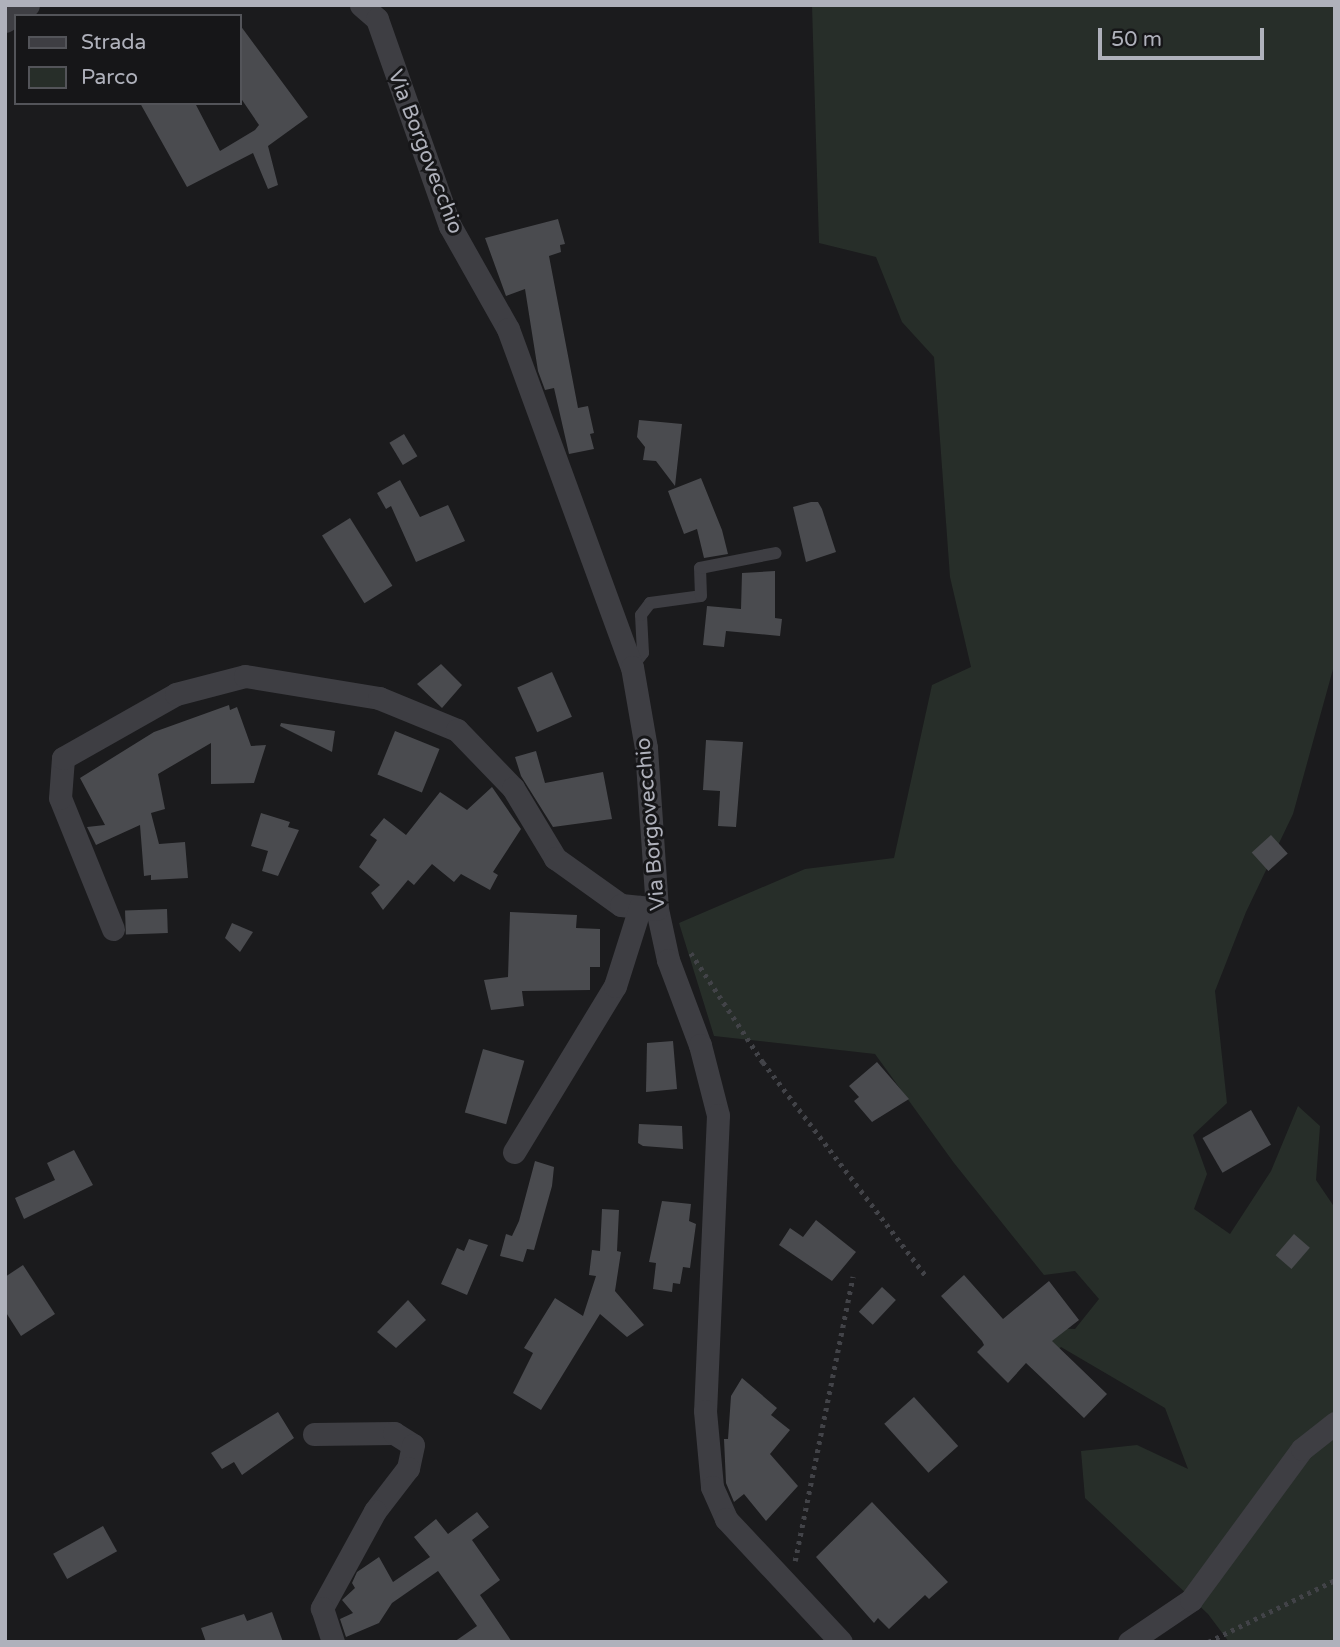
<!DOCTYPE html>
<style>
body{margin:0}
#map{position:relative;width:1340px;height:1647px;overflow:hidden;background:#1b1b1d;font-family:"Varela Round",sans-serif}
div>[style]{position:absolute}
.green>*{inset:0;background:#272e29}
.building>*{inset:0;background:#4a4b4f;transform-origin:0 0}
.path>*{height:4.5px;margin-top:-2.25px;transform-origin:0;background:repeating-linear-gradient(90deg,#424348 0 3.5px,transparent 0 8.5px)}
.service>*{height:12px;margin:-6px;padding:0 6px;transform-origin:6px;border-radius:6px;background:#3e3e43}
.minor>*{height:23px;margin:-11.5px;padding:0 11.5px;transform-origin:11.5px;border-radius:11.5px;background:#3e3e43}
span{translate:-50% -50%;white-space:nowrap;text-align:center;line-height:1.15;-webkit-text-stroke:6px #161618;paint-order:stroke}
.street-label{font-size:21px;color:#afb1bb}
.frame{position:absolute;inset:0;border:7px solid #afb1bb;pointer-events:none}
.legend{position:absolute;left:14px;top:14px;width:228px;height:91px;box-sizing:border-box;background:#161618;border:2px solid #535459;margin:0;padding:9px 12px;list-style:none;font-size:21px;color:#afb1bb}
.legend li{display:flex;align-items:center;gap:14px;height:35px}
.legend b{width:35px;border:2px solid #535459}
.scale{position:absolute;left:1098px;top:28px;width:166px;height:32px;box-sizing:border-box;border:4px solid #afb1bb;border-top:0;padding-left:9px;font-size:21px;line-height:24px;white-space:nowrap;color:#afb1bb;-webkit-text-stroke:5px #161618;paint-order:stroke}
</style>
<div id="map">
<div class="green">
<i style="clip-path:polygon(812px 5px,1335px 5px,1335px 662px,1293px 814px,1246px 912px,1215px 991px,1227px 1103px,1193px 1135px,1207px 1174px,1194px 1209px,1230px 1234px,1271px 1171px,1298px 1106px,1320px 1126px,1316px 1180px,1335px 1208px,1335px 1642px,1229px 1642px,1208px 1614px,1085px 1498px,1081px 1451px,1137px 1445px,1188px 1469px,1165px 1408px,1061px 1347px,1048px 1359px,1052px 1328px,1075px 1329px,1099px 1299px,1075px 1271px,1044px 1275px,954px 1163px,875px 1054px,714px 1036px,679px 923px,805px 869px,894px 858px,932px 685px,971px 667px,950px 577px,934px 357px,902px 322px,876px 257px,819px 243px)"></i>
</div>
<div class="building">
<i style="clip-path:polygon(240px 25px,308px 117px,268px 146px,278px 185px,268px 189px,253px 153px,187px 187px,140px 103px,195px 103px,220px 151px,255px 130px,259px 125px,240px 97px)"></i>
<i style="clip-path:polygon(558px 219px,565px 244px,560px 245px,561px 252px,549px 256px,578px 408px,588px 406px,594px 433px,590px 434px,594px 449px,569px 454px,554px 388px,545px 390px,538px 371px,525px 289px,506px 296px,485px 238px)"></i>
<i style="clip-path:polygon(639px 420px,682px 424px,675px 486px,656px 461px,643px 460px,645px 447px,637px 437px)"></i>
<i style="left:404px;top:434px;width:26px;height:17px;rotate:59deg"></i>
<i style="clip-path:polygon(701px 478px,722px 530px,728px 554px,704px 558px,697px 529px,684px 534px,668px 491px)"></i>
<i style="clip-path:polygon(400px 480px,420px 517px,448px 505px,465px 541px,416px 562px,391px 506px,386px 509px,377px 493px)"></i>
<i style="clip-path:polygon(811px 502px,818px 502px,822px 509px,836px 552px,806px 562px,793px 507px)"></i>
<i style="left:350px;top:518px;width:80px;height:33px;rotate:58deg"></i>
<i style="clip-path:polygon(775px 571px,775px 618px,782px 619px,780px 636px,726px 631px,724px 647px,703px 645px,707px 606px,741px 609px,742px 573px)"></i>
<i style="clip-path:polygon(441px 664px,462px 685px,442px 708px,417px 684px)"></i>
<i style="left:552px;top:672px;width:49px;height:38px;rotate:66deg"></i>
<i style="clip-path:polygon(229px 705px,230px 710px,237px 707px,251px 746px,266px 745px,254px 783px,211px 784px,211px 743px,158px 774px,165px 809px,151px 813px,159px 844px,185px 842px,188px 878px,151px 880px,151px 875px,144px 876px,140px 825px,96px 845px,87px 827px,105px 825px,80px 778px,154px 732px)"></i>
<i style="clip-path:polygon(281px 723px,335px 731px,332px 752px,280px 726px)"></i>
<i style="left:395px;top:731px;width:48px;height:47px;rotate:22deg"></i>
<i style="clip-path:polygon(706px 740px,743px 742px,736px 827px,718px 826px,720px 791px,703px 790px)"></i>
<i style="clip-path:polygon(536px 751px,545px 783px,603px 772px,612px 819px,553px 827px,521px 776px,515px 757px)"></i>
<i style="clip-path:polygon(492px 787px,521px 829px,493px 872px,498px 875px,490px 890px,461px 874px,454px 882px,432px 864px,414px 885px,408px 880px,383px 910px,371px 893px,380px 885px,359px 867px,377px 840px,370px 835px,384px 818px,406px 835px,440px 792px,467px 810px)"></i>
<i style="clip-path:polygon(261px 813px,290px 822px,288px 827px,299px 830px,278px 876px,262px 871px,268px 851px,251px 846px)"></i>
<i style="left:1271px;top:835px;width:25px;height:26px;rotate:48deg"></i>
<i style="left:167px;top:909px;width:24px;height:42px;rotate:88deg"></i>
<i style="clip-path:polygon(510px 912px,577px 915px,576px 928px,600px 929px,600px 967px,590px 967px,590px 990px,522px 991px,524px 1006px,491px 1010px,484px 980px,508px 977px)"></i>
<i style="clip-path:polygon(232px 923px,253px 932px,240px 952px,225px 938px)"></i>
<i style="clip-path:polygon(673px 1041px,677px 1089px,646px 1092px,647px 1043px)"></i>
<i style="left:483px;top:1049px;width:43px;height:66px;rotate:16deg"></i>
<i style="clip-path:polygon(877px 1062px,909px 1099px,872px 1122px,854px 1101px,859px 1097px,849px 1086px)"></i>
<i style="left:1251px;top:1110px;width:40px;height:56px;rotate:60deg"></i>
<i style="clip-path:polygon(639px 1124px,682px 1126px,683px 1149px,643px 1146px,638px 1143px)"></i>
<i style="clip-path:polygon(74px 1150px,93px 1185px,24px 1219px,15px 1198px,55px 1180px,47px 1163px)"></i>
<i style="clip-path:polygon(535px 1161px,554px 1167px,552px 1186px,534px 1250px,527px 1249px,523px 1262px,500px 1256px,506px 1234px,512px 1236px,519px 1221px)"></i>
<i style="clip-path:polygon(662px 1201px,691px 1204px,689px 1221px,696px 1224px,690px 1268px,683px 1267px,680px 1284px,673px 1283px,672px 1292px,653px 1289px,656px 1263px,649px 1262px)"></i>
<i style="clip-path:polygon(602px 1209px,619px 1210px,617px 1251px,621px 1252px,615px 1291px,644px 1325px,627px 1337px,600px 1314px,541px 1410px,513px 1393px,533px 1353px,524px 1348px,555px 1298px,583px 1316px,596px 1276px,589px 1275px,592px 1250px,600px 1251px)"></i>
<i style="clip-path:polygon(816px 1220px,856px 1252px,832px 1281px,779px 1245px,790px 1228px,803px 1237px)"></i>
<i style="left:1294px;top:1234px;width:21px;height:28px;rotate:41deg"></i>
<i style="clip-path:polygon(469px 1239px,488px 1245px,467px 1295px,441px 1284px,457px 1248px,464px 1251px)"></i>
<i style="clip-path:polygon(23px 1265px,55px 1314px,21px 1336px,5px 1311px,5px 1277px)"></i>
<i style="clip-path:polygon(964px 1275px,1003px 1319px,1049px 1281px,1079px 1320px,1052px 1341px,1107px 1394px,1084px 1418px,1026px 1363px,1008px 1383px,977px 1352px,984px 1345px,982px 1341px,941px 1296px)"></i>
<i style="left:882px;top:1287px;width:19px;height:34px;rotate:43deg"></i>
<i style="clip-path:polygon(408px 1300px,426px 1320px,396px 1348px,377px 1332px)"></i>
<i style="clip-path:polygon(742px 1378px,777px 1408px,771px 1415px,790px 1430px,770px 1454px,798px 1486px,766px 1521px,744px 1494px,734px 1502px,726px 1483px,724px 1439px,728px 1439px,731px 1396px)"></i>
<i style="left:914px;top:1397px;width:66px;height:40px;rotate:48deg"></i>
<i style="clip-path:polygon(278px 1412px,294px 1438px,242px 1475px,234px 1462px,222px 1469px,211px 1453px)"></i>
<i style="clip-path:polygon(872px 1502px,948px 1582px,929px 1599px,925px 1595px,889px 1629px,878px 1618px,874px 1623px,816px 1557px)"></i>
<i style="clip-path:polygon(477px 1512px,489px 1527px,472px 1540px,500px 1580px,480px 1595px,512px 1642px,454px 1642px,477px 1626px,438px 1571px,392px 1603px,379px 1623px,346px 1637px,340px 1619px,353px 1613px,342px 1600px,355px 1588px,352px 1583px,357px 1572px,379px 1557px,393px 1582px,430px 1557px,414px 1537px,436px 1519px,448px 1534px)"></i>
<i style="left:103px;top:1526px;width:29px;height:57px;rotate:61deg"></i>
<i style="clip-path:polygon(272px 1612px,283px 1642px,206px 1642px,201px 1628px,244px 1614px,247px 1621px)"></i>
</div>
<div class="path">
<i style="left:691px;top:953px;width:131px;rotate:56.6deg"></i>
<i style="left:763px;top:1062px;width:270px;rotate:52.7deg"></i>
<i style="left:795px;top:1561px;width:290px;rotate:-78.5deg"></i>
<i style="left:1208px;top:1642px;width:141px;rotate:-26deg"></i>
</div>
<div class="service">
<i style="left:632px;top:667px;width:18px;rotate:-52deg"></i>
<i style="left:643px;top:653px;width:38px;rotate:-93deg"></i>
<i style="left:641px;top:615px;width:15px;rotate:-53deg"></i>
<i style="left:650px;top:603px;width:51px;rotate:-7.8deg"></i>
<i style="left:701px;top:596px;width:28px;rotate:-92deg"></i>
<i style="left:700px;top:568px;width:77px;rotate:-11.2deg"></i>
</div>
<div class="minor">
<i style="left:361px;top:5px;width:21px;rotate:41deg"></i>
<i style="left:377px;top:19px;width:219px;rotate:70.6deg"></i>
<i style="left:450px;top:226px;width:118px;rotate:60.6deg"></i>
<i style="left:508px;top:329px;width:360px;rotate:69.9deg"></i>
<i style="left:632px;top:667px;width:82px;rotate:80.2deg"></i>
<i style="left:646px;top:748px;width:161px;rotate:86.1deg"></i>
<i style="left:657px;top:909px;width:52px;rotate:77.8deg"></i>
<i style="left:668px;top:960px;width:91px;rotate:69.4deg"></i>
<i style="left:700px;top:1045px;width:72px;rotate:75.6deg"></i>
<i style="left:718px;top:1115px;width:296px;rotate:92.5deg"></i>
<i style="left:705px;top:1411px;width:76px;rotate:84.7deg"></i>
<i style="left:712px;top:1487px;width:35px;rotate:66deg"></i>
<i style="left:726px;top:1519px;width:168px;rotate:46.9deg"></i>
<i style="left:5px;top:21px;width:28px;rotate:-35deg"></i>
<i style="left:113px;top:929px;width:141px;rotate:-112deg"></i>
<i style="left:60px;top:798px;width:40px;rotate:-85.7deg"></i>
<i style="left:63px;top:758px;width:130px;rotate:-29.5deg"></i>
<i style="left:176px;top:694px;width:71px;rotate:-14.6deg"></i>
<i style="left:245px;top:676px;width:136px;rotate:9.3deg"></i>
<i style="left:379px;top:698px;width:84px;rotate:22.3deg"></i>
<i style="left:457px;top:730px;width:81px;rotate:46deg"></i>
<i style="left:513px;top:788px;width:82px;rotate:59deg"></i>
<i style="left:555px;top:858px;width:81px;rotate:35.5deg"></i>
<i style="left:621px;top:905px;width:36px;rotate:6deg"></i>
<i style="left:514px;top:1152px;width:194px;rotate:-58.7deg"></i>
<i style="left:615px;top:986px;width:83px;rotate:-72.4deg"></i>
<i style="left:314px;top:1434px;width:80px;rotate:-0.7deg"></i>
<i style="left:394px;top:1433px;width:22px;rotate:32deg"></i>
<i style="left:413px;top:1445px;width:24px;rotate:102deg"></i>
<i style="left:408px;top:1468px;width:54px;rotate:127.5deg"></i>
<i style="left:375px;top:1511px;width:111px;rotate:118.7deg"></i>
<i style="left:322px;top:1608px;width:36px;rotate:72deg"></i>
<i style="left:1129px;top:1642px;width:75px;rotate:-34.1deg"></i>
<i style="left:1191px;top:1600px;width:187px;rotate:-53.7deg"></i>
<i style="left:1302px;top:1449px;width:42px;rotate:-38.2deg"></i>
</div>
<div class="street-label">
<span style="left:425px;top:152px;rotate:69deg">Via Borgovecchio</span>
<span style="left:651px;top:824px;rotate:-95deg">Via Borgovecchio</span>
</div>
<div class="frame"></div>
<ul class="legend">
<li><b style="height:9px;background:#3e3e43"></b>Strada</li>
<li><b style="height:19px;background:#272e29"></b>Parco</li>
</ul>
<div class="scale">50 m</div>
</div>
